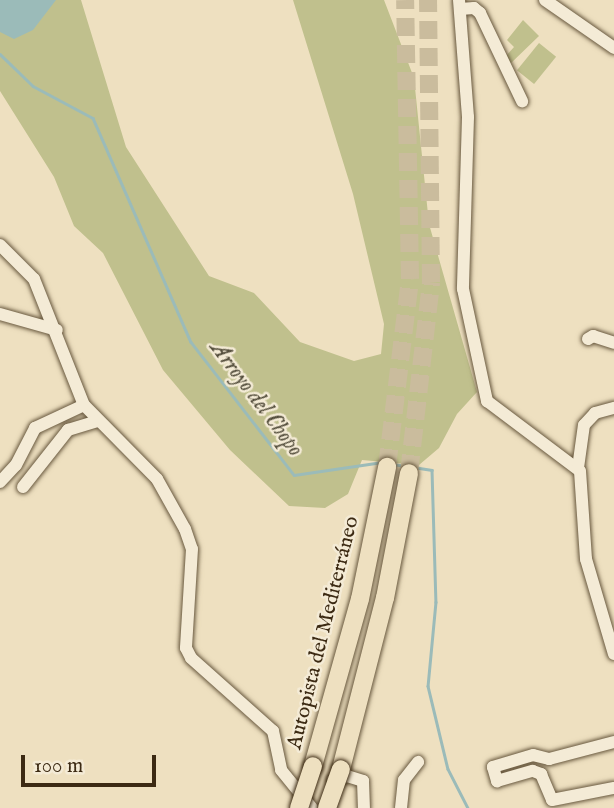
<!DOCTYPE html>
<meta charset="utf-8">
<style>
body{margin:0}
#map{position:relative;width:614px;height:808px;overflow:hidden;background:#eee0c0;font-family:"IM FELL English",serif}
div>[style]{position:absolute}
.green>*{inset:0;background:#c0c08d;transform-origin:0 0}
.water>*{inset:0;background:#9bbbb9}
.stream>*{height:2.5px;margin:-1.25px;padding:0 1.25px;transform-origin:1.25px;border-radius:1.25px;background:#9bbbb9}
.highway-tunnel>*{height:18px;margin-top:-9px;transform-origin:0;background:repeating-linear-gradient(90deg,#cabc9d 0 18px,transparent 0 27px)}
.roads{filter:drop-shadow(0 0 2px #68583e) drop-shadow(0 0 2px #68583e)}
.minor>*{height:12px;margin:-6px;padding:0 6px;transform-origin:6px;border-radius:6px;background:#f4ebd6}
.highway>*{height:18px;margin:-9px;padding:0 9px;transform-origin:9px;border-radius:9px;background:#eee0c0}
.bridges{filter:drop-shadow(0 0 2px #3c2a13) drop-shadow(0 0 2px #3c2a13)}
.highway-bridge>*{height:18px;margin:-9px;padding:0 9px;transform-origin:9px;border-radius:9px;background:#eee0c0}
span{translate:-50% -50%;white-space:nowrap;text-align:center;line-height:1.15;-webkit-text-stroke:5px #f4ebd6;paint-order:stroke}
.street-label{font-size:21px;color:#3c2a13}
.water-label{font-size:23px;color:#544e3c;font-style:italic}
.scale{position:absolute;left:21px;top:755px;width:135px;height:32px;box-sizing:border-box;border:4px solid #3c2a13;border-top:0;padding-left:9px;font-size:21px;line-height:24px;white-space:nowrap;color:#3c2a13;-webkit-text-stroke:5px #f4ebd6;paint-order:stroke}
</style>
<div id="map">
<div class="green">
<i style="clip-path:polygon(0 0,81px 0,126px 147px,209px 276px,254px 293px,300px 342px,354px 361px,381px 354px,384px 324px,353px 194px,293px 0,384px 0,414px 78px,429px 224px,477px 392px,457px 414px,439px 448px,419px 465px,362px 460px,348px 494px,325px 508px,289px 506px,230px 450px,163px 370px,103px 253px,74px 226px,54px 177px,0 91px)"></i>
<i style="clip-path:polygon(523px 20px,539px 36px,509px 65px,505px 57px,514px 47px,507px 40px)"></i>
<i style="left:539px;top:43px;width:22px;height:35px;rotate:39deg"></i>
</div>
<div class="water">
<i style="clip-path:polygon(0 0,56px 0,33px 30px,14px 39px,0 32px)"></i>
</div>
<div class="stream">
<i style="left:0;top:54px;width:46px;rotate:44.1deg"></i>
<i style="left:33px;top:86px;width:68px;rotate:28.1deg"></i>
<i style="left:93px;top:118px;width:244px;rotate:66.4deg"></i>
<i style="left:191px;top:342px;width:168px;rotate:52.2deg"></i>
<i style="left:294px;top:475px;width:89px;rotate:-8.4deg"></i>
<i style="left:392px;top:464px;width:14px;rotate:8deg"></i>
<i style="left:413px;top:467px;width:19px;rotate:9deg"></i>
<i style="left:432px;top:470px;width:132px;rotate:88.3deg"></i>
<i style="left:436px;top:602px;width:84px;rotate:95.4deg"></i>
<i style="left:428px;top:686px;width:85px;rotate:76.5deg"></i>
<i style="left:448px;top:769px;width:44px;rotate:62.9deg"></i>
</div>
<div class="highway-tunnel">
<i style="left:387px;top:467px;width:189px;rotate:-83deg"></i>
<i style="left:410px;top:279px;width:279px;rotate:-91deg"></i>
<i style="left:409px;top:473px;width:192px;rotate:-83.4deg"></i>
<i style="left:431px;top:282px;width:282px;rotate:-90.6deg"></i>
</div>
<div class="roads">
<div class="minor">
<i style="left:459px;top:0;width:117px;rotate:85.6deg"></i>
<i style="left:468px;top:117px;width:172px;rotate:91.7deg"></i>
<i style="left:463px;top:289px;width:115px;rotate:77.9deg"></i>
<i style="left:487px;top:401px;width:116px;rotate:37deg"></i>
<i style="left:580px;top:471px;width:88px;rotate:86.1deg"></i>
<i style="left:586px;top:559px;width:99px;rotate:73.6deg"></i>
<i style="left:545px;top:0;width:84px;rotate:34.8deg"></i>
<i style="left:460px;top:9px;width:14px;rotate:-4deg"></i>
<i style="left:474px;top:8px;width:8px;rotate:40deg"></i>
<i style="left:480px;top:13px;width:98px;rotate:64.5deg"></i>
<i style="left:0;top:245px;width:48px;rotate:45deg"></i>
<i style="left:34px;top:279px;width:136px;rotate:68.4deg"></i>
<i style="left:84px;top:405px;width:104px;rotate:45.4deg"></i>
<i style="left:157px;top:479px;width:57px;rotate:60.8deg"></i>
<i style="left:185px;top:529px;width:21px;rotate:71deg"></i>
<i style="left:192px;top:549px;width:99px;rotate:93.5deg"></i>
<i style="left:186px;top:648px;width:11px;rotate:63deg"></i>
<i style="left:191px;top:658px;width:110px;rotate:41.7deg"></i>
<i style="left:273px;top:731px;width:40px;rotate:78deg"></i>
<i style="left:281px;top:770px;width:49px;rotate:50.8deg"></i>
<i style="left:0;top:314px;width:59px;rotate:15.7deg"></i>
<i style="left:588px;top:339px;width:6px;rotate:-31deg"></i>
<i style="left:593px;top:336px;width:22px;rotate:18deg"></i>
<i style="left:578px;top:468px;width:43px;rotate:-82.1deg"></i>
<i style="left:584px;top:425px;width:16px;rotate:-47deg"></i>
<i style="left:595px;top:413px;width:20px;rotate:-15deg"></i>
<i style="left:0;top:482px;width:23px;rotate:-47deg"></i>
<i style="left:16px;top:465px;width:42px;rotate:-62.8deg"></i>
<i style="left:35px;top:428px;width:54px;rotate:-25.1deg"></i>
<i style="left:23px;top:487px;width:73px;rotate:-51.7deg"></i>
<i style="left:68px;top:430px;width:30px;rotate:-17deg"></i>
<i style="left:614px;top:742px;width:67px;rotate:165.3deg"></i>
<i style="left:549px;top:759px;width:16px;rotate:-166deg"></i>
<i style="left:533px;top:755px;width:42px;rotate:163.3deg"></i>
<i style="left:493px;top:767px;width:15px;rotate:74deg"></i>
<i style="left:497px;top:781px;width:37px;rotate:-16deg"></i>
<i style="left:533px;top:771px;width:9px;rotate:21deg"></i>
<i style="left:541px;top:774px;width:28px;rotate:67deg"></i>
<i style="left:552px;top:800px;width:63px;rotate:-11deg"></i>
<i style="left:333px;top:780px;width:15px;rotate:-16deg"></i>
<i style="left:347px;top:776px;width:17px;rotate:17deg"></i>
<i style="left:363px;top:781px;width:27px;rotate:88deg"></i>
<i style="left:401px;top:808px;width:28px;rotate:-84deg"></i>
<i style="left:404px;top:780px;width:23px;rotate:-52deg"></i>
</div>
<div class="highway">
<i style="left:313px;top:766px;width:173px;rotate:-74.3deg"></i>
<i style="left:360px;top:599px;width:135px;rotate:-78.4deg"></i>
<i style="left:341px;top:769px;width:177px;rotate:-75.6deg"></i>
<i style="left:385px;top:598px;width:127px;rotate:-79.1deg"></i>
</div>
</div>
<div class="bridges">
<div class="highway-bridge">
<i style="left:299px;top:808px;width:44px;rotate:-71.6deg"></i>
<i style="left:327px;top:808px;width:41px;rotate:-70.3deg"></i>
</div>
</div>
<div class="street-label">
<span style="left:324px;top:633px;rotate:-76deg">Autopista del Mediterráneo</span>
</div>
<div class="water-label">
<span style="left:256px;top:399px;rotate:53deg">Arroyo del Chopo</span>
</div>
<div class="scale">100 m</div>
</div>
